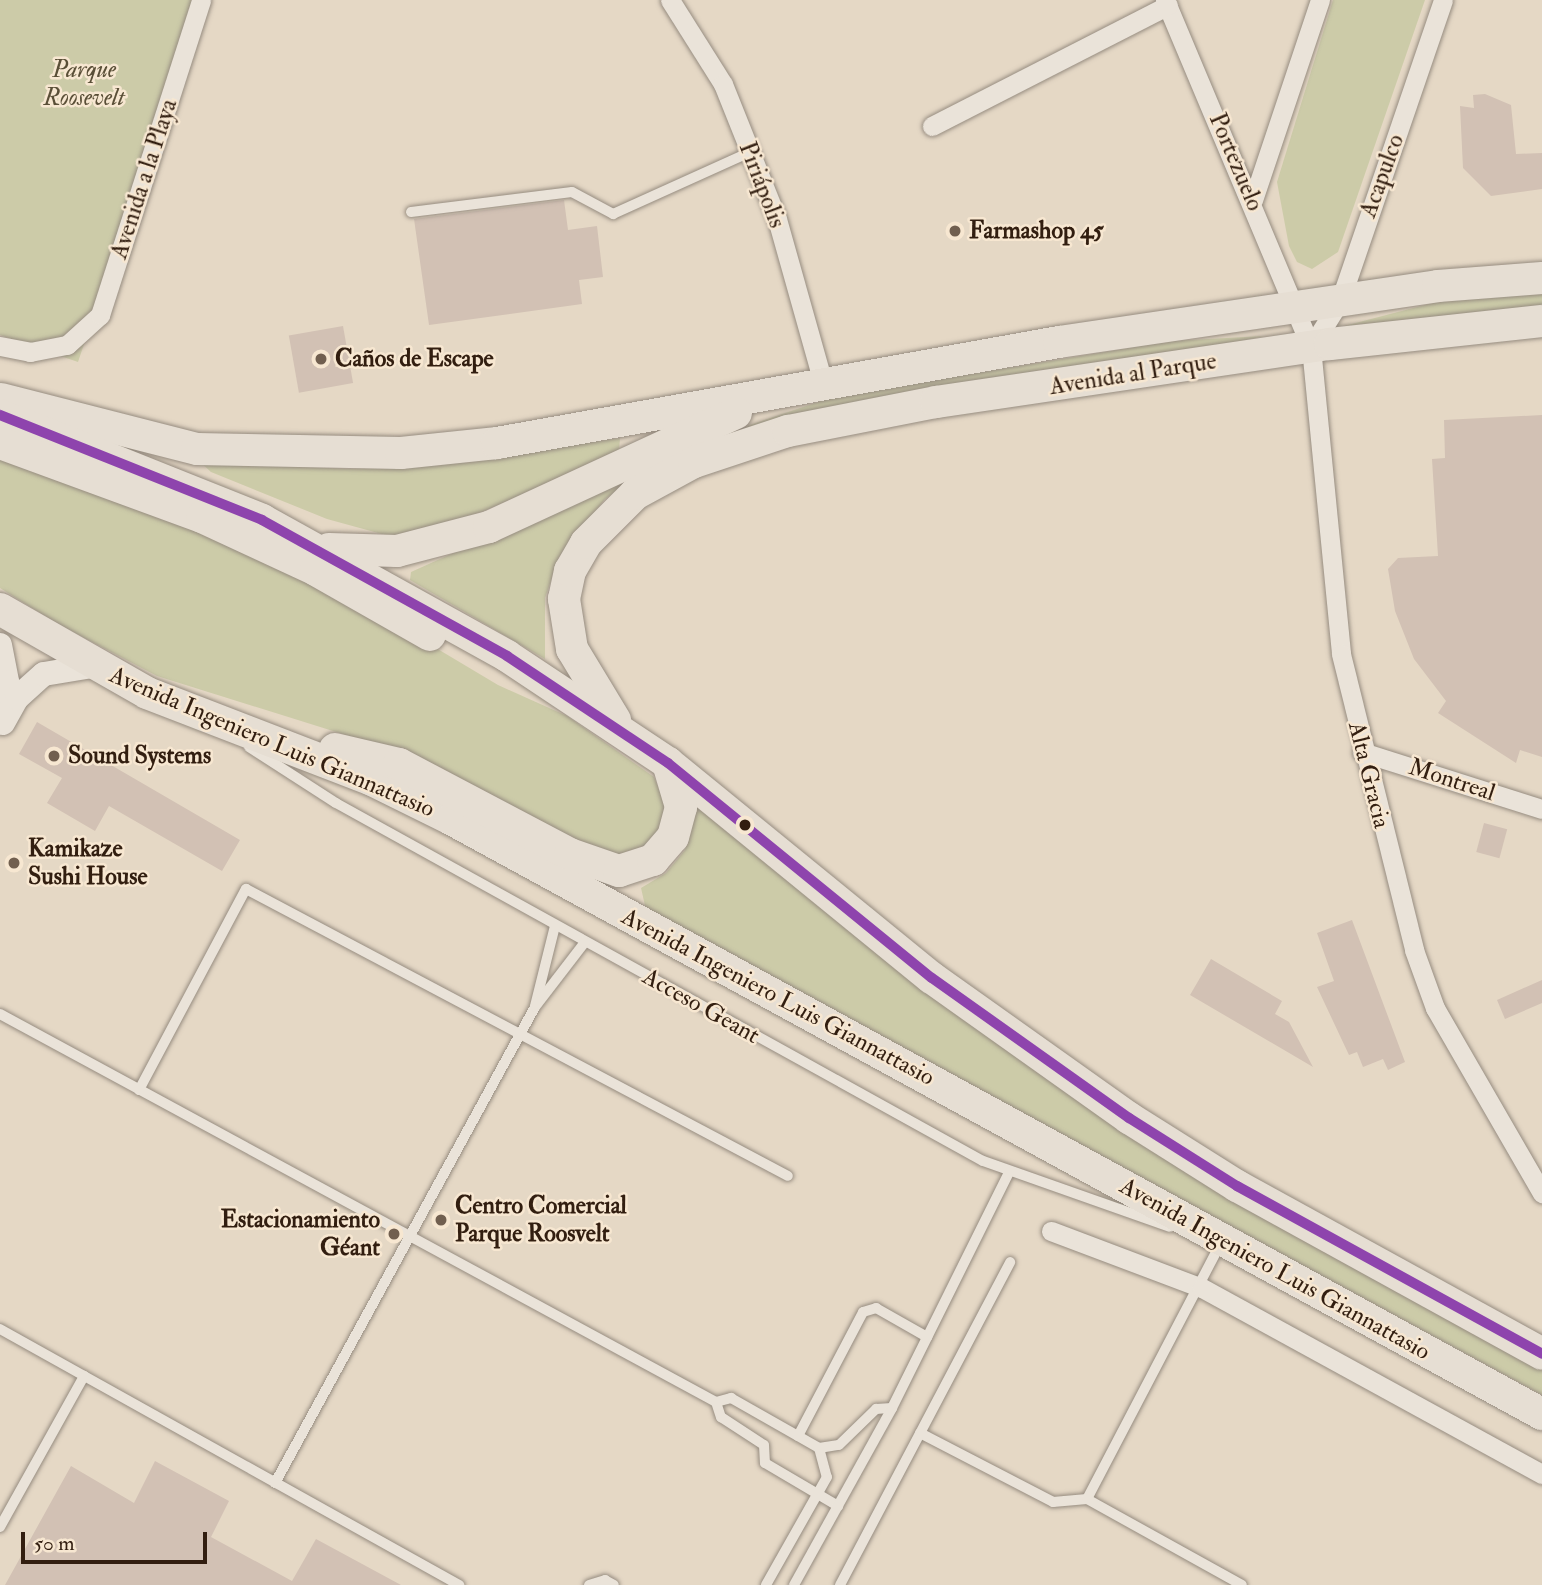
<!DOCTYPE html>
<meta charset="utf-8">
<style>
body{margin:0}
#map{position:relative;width:1542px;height:1585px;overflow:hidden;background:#e5d8c5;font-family:"IM FELL Double Pica",serif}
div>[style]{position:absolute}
.green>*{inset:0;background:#cccba8}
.building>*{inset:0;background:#d2c1b4;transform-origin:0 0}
.roads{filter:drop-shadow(0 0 2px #968c80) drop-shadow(0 0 2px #968c80)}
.service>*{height:10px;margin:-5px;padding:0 5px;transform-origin:5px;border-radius:5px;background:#eae3d9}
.minor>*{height:19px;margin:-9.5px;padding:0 9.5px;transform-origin:9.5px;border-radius:9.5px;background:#eae3d9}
.tertiary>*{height:24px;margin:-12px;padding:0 12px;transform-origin:12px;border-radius:12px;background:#eae3d9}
.primary>*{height:32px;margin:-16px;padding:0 16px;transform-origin:16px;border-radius:16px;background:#e6ded3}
.bus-1>*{height:10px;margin:-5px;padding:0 5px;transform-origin:5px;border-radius:5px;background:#8e44ad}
.dots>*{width:19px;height:19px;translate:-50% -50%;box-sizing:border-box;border:4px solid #f7e7d1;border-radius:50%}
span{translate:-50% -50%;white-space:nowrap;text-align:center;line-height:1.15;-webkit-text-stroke:5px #f7e7d1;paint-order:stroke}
.park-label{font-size:24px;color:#5a4f37;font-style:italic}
.street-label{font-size:24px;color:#321e10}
.poi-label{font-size:24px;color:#321e10;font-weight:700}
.left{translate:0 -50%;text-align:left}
.right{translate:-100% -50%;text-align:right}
.scale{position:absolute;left:21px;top:1532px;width:186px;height:32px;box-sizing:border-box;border:4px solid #321e10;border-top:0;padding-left:9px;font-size:21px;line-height:24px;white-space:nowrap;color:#321e10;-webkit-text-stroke:5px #f7e7d1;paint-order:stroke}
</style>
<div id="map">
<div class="green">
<i style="clip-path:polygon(0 0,200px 0,78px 362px,0 335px)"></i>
<i style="clip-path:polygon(1333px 0,1425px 0,1338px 252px,1312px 269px,1297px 262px,1289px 246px,1277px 182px)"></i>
<i style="clip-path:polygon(1542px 291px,1542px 306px,1344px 326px,1444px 300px)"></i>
<i style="clip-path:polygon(1264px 336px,633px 478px,605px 499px,559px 557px,545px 598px,545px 659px,410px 580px,411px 572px,702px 441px,833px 397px,1171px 341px)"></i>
<i style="clip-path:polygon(620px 438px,619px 451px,585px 468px,451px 525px,389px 536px,327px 519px,211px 472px,199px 461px,348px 469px,456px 462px)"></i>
<i style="clip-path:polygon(0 458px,183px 524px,389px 620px,498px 685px,567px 716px,654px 777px,665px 804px,658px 834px,636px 854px,605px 855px,416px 757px,157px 676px,58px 624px,0 588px)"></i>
<i style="clip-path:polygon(697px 804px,1296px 1236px,1542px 1370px,1542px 1395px,646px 910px,641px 888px,666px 873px,685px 850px)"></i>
</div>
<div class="building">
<i style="clip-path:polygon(1485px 94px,1511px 105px,1516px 154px,1542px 153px,1542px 189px,1491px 196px,1463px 168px,1460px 106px,1474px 108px,1473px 95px)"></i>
<i style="clip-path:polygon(564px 200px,568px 230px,597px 226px,603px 277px,579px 280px,582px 304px,429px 325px,414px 219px)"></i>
<i style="left:343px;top:326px;width:58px;height:55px;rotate:80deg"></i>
<i style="clip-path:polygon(1542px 415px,1542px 757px,1520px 750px,1516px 763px,1438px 713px,1446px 701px,1414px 659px,1395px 611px,1388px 569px,1398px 558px,1438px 556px,1432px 459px,1445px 458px,1444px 420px)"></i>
<i style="clip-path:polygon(37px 722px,240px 840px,222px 871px,109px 806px,95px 831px,47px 803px,62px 778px,19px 754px)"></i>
<i style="left:1484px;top:823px;width:24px;height:30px;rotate:15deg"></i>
<i style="clip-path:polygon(1352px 920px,1405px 1062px,1388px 1070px,1383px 1059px,1363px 1067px,1357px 1052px,1349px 1055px,1317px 987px,1334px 981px,1317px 933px)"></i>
<i style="clip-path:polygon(1211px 959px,1282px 1001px,1275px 1014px,1289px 1022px,1313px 1067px,1190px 995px)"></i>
<i style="clip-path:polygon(1542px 980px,1542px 1003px,1505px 1019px,1497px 1000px)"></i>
<i style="clip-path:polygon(155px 1461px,229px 1501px,211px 1537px,292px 1581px,316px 1539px,401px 1585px,5px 1585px,71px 1466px,134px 1503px)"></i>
</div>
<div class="roads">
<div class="service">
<i style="left:411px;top:212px;width:162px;rotate:-7.1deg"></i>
<i style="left:572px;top:192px;width:47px;rotate:28.2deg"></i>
<i style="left:613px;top:214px;width:150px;rotate:-24.3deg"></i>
<i style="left:249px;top:747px;width:103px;rotate:32.8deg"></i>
<i style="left:336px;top:803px;width:739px;rotate:28.96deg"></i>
<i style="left:983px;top:1161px;width:198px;rotate:19.4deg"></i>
<i style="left:535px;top:1006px;width:82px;rotate:-76deg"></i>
<i style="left:0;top:1014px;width:814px;rotate:28.45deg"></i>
<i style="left:716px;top:1402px;width:16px;rotate:-15deg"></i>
<i style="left:731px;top:1398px;width:101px;rotate:29.6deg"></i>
<i style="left:819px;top:1448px;width:30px;rotate:75deg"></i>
<i style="left:827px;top:1477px;width:124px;rotate:119.5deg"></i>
<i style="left:139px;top:1090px;width:228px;rotate:-62deg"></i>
<i style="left:246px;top:889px;width:613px;rotate:27.9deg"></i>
<i style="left:0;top:1329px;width:526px;rotate:29.15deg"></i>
<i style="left:716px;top:1402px;width:16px;rotate:72deg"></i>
<i style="left:721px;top:1417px;width:51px;rotate:33.1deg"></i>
<i style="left:764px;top:1445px;width:18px;rotate:87deg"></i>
<i style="left:765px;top:1463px;width:85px;rotate:30.5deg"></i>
<i style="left:920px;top:1433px;width:150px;rotate:27.4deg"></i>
<i style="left:1053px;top:1502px;width:34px;rotate:-5deg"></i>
<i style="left:1087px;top:1499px;width:289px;rotate:-62.4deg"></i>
<i style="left:798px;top:1436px;width:140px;rotate:-62.3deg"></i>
<i style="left:863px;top:1312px;width:14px;rotate:-17deg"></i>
<i style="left:876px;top:1308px;width:59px;rotate:29.6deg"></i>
<i style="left:819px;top:1448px;width:20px;rotate:-9deg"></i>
<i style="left:839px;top:1445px;width:52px;rotate:-44.2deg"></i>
<i style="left:876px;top:1409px;width:16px;rotate:-4deg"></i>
<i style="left:275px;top:1483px;width:542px;rotate:-61.36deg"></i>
<i style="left:535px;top:1007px;width:82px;rotate:-52.4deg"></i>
<i style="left:1087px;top:1499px;width:177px;rotate:29deg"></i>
<i style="left:0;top:1527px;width:173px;rotate:-60.9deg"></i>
<i style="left:589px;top:1585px;width:17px;rotate:-17deg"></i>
<i style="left:605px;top:1580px;width:10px;rotate:29deg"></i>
<i style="left:794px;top:1585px;width:202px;rotate:-61deg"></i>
<i style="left:892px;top:1408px;width:263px;rotate:-63.6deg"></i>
<i style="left:840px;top:1585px;width:365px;rotate:-62.2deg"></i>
</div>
<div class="minor">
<i style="left:670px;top:0;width:99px;rotate:57.8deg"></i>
<i style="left:723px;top:84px;width:145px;rotate:68.2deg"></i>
<i style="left:777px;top:219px;width:170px;rotate:74.3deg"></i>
<i style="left:1165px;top:0;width:376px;rotate:67.2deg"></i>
<i style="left:1311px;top:347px;width:308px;rotate:84.4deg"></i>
<i style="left:1341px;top:654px;width:305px;rotate:76.1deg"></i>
<i style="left:1414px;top:950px;width:62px;rotate:70.1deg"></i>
<i style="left:1435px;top:1008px;width:214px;rotate:60deg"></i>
<i style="left:932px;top:126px;width:265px;rotate:-27.1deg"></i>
<i style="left:1253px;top:200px;width:211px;rotate:-71.5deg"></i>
<i style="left:0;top:346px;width:31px;rotate:11deg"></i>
<i style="left:30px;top:352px;width:38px;rotate:-11deg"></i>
<i style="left:67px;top:345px;width:45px;rotate:-42.3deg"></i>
<i style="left:100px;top:315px;width:331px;rotate:-72.2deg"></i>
<i style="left:1311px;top:347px;width:54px;rotate:-57.8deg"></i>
<i style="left:1340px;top:301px;width:318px;rotate:-71.1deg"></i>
<i style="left:1362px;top:752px;width:189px;rotate:17.6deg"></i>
<i style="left:1051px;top:1231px;width:161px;rotate:20.7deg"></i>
<i style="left:1202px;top:1288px;width:388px;rotate:28.7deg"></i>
</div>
<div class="tertiary">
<i style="left:0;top:645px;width:38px;rotate:79deg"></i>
<i style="left:7px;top:682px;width:34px;rotate:95deg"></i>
<i style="left:3px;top:723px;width:29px;rotate:-61deg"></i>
<i style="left:17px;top:698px;width:36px;rotate:-42deg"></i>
<i style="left:44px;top:674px;width:49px;rotate:-9.5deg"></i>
</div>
<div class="primary">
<i style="left:1px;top:399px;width:202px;rotate:14.3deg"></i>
<i style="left:197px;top:449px;width:204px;rotate:1.1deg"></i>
<i style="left:401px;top:453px;width:97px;rotate:-5.9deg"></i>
<i style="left:497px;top:443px;width:571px;rotate:-10.19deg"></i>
<i style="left:1059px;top:342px;width:383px;rotate:-8.4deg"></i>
<i style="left:1438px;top:286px;width:104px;rotate:-4.4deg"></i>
<i style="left:0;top:415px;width:282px;rotate:21.8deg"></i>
<i style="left:262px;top:520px;width:280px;rotate:29deg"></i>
<i style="left:507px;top:656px;width:193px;rotate:33.6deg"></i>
<i style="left:668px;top:763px;width:340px;rotate:39.2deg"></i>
<i style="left:932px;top:978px;width:242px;rotate:35.4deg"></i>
<i style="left:1129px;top:1118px;width:128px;rotate:32.2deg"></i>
<i style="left:1237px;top:1186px;width:348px;rotate:28.8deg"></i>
<i style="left:0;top:443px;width:215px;rotate:20.1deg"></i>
<i style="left:202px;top:517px;width:126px;rotate:24.9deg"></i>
<i style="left:316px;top:570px;width:131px;rotate:29.7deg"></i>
<i style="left:329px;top:549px;width:68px;rotate:1.7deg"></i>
<i style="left:397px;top:551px;width:95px;rotate:-14.6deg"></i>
<i style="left:489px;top:527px;width:272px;rotate:-24.8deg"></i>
<i style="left:0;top:609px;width:169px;rotate:29.7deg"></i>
<i style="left:147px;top:693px;width:241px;rotate:21.1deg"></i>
<i style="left:372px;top:780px;width:88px;rotate:26.3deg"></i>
<i style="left:451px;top:819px;width:1243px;rotate:28.61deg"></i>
<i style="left:615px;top:720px;width:83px;rotate:-121.2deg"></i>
<i style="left:572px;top:649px;width:51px;rotate:-99.1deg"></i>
<i style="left:564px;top:599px;width:29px;rotate:-78deg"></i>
<i style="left:570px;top:571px;width:32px;rotate:-60deg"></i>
<i style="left:586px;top:543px;width:69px;rotate:-45deg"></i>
<i style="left:635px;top:494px;width:67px;rotate:-28.5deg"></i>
<i style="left:694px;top:462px;width:99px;rotate:-18.3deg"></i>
<i style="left:788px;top:431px;width:151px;rotate:-11.1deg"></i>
<i style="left:936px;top:402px;width:398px;rotate:-8.4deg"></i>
<i style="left:1330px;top:344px;width:213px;rotate:-6.2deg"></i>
<i style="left:335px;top:749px;width:66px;rotate:13.2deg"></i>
<i style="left:399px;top:764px;width:193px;rotate:27.8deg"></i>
<i style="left:570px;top:854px;width:52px;rotate:19.1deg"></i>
<i style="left:619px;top:871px;width:36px;rotate:-18deg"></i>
<i style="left:653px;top:860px;width:30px;rotate:-49deg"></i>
<i style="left:673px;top:837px;width:31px;rotate:-75deg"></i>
<i style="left:681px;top:807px;width:46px;rotate:-106.5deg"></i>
</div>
</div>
<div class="bus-1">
<i style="left:0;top:415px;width:282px;rotate:21.8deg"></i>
<i style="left:262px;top:520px;width:280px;rotate:29deg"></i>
<i style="left:507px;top:656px;width:193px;rotate:33.6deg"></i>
<i style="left:668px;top:763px;width:340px;rotate:39.2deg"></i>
<i style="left:932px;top:978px;width:242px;rotate:35.4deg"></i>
<i style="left:1129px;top:1118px;width:128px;rotate:32.2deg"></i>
<i style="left:1237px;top:1186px;width:348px;rotate:28.8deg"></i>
</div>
<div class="dots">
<i style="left:955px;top:231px;background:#715f4f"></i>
<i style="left:321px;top:359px;background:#715f4f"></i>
<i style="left:54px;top:756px;background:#715f4f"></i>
<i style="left:745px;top:825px;background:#321e10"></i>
<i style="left:14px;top:863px;background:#715f4f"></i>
<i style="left:441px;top:1220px;background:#715f4f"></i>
<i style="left:394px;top:1234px;background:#715f4f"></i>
</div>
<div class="park-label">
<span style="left:84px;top:84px">Parque<br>Roosevelt</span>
</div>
<div class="street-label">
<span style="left:1236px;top:162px;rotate:67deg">Portezuelo</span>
<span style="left:1382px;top:176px;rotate:-70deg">Acapulco</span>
<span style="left:144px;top:179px;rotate:-72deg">Avenida a la Playa</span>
<span style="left:762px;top:185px;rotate:69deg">Piriápolis</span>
<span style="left:1133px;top:374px;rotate:-9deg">Avenida al Parque</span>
<span style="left:272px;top:742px;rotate:23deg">Avenida Ingeniero Luis Giannattasio</span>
<span style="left:1369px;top:775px;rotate:76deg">Alta Gracia</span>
<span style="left:1452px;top:780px;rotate:18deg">Montreal</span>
<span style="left:778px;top:997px;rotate:28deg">Avenida Ingeniero Luis Giannattasio</span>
<span style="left:701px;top:1006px;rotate:29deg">Acceso Geant</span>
<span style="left:1275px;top:1269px;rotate:29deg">Avenida Ingeniero Luis Giannattasio</span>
</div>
<div class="poi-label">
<span class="left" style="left:969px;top:231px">Farmashop 45</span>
<span class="left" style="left:335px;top:359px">Caños de Escape</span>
<span class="left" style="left:68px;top:756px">Sound Systems</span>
<span class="left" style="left:28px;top:863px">Kamikaze<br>Sushi House</span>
<span class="left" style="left:455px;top:1220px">Centro Comercial<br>Parque Roosvelt</span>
<span class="right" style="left:380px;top:1234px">Estacionamiento<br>Géant</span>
</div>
<div class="scale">50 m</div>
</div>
